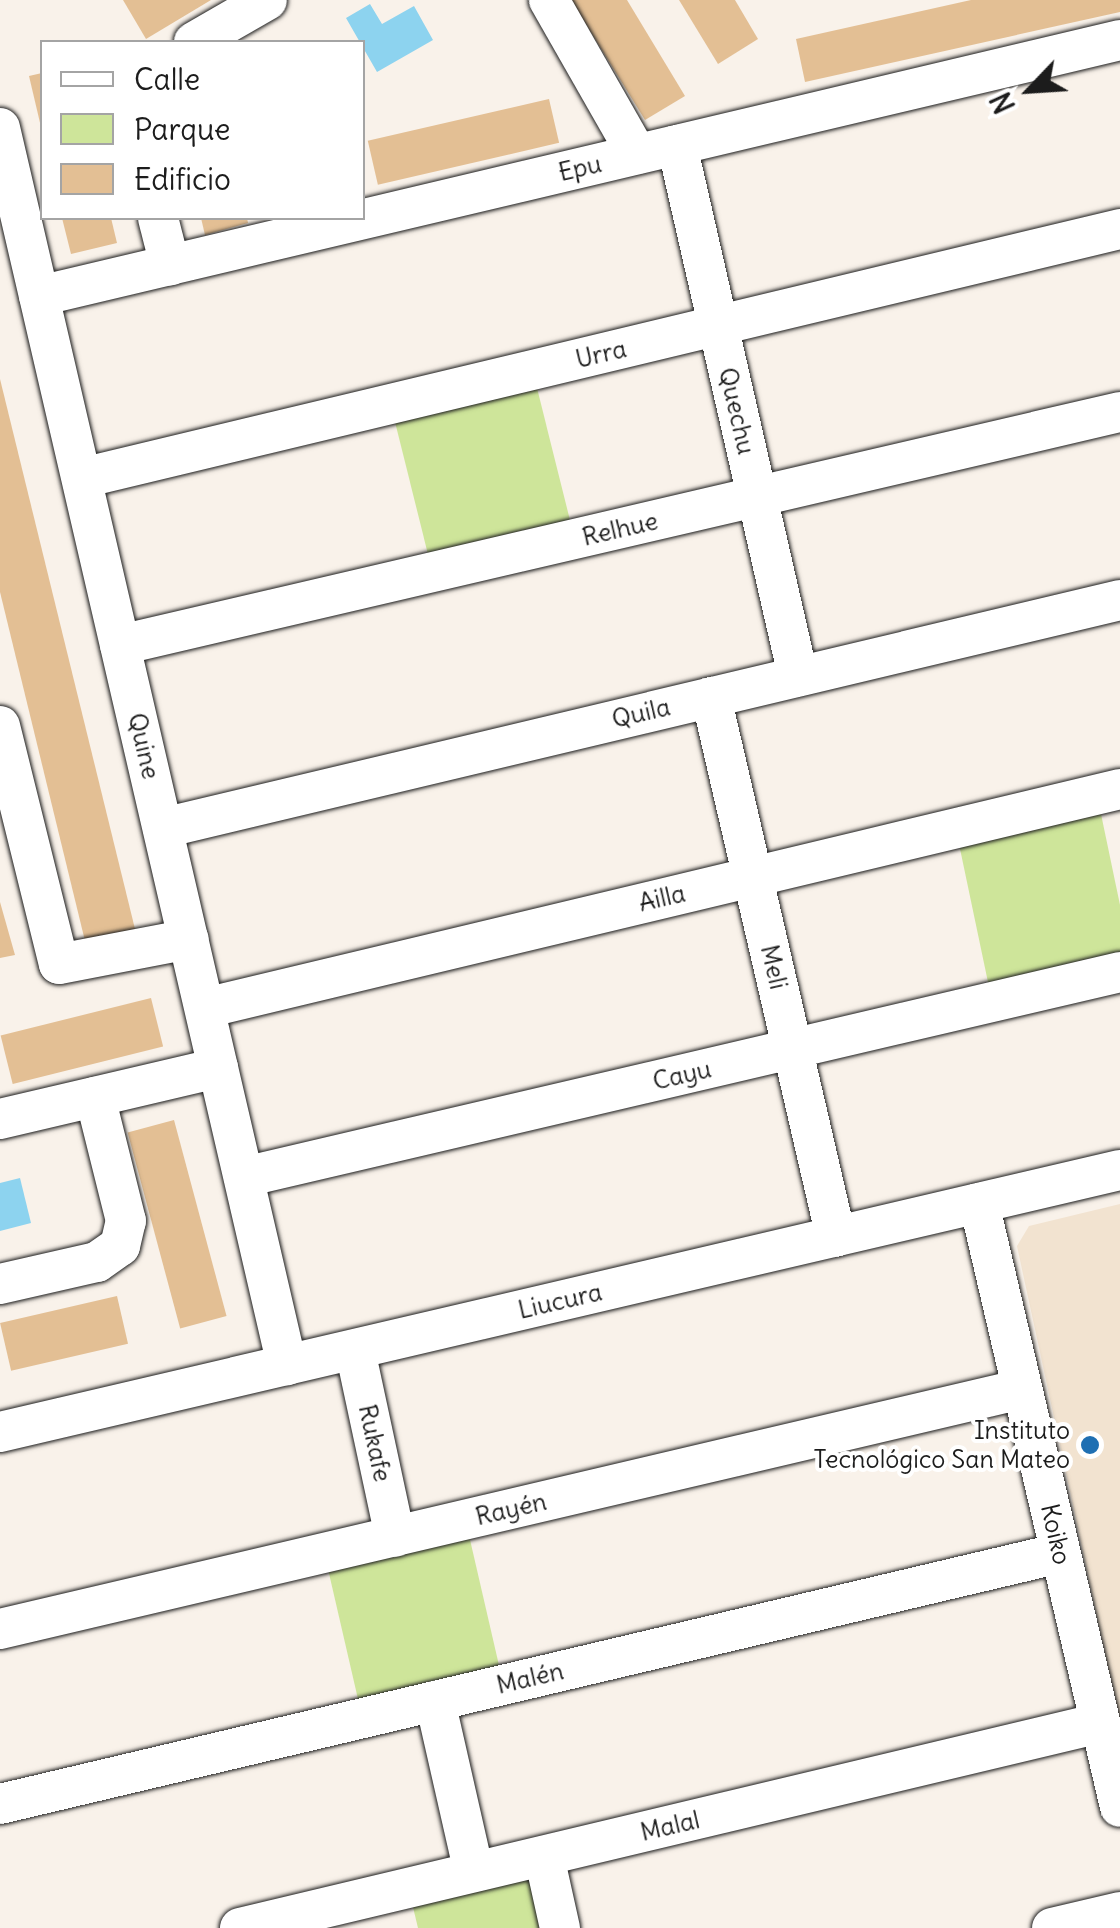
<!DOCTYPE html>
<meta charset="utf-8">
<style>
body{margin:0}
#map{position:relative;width:1120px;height:1928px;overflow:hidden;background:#f9f2ea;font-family:Delius,sans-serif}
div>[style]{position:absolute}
.built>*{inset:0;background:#f2e3d0}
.green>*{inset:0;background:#cee59a;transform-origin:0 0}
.water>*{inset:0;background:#8dd3ef}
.building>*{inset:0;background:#e3bf94;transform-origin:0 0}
.roads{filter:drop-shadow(0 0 2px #1c1c1c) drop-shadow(0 0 2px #1c1c1c)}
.minor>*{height:40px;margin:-20px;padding:0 20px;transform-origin:20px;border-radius:20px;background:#fff}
.dots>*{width:28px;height:28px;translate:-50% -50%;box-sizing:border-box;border:5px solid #fff;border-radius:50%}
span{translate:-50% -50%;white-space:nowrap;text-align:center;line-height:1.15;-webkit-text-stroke:8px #fff;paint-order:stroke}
.street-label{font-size:25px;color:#1c1c1c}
.poi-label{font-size:25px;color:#1c1c1c}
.right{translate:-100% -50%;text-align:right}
.legend{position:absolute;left:40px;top:40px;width:325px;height:180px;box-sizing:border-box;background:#fff;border:2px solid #a4a4a4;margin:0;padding:12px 18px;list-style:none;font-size:30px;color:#1c1c1c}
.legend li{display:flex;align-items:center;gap:20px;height:50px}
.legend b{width:50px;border:2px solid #a4a4a4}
.north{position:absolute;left:980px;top:40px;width:100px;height:100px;-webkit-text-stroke:8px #fff;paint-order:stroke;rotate:245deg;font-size:28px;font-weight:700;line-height:40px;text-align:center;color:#1c1c1c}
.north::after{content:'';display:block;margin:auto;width:35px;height:45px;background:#1c1c1c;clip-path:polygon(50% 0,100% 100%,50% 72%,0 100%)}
</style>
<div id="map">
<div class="built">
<i style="clip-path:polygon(1120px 1204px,1120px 1723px,1017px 1246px,1029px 1226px)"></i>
</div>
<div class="green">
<i style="left:536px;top:384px;width:140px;height:146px;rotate:76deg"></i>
<i style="clip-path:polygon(1101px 814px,1120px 905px,1120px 959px,989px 987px,959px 844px)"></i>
<i style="left:468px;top:1531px;width:140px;height:145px;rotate:77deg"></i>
<i style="clip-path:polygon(555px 1869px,569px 1928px,418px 1928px,412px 1903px)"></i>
</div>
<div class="water">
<i style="clip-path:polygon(370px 4px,382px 24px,414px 6px,433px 40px,377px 72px,346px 18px)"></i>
<i style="clip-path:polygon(20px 1178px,31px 1223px,0 1231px,0 1183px)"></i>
</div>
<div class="building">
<i style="clip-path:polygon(123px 0,211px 0,146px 39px)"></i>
<i style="clip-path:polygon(571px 0,627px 0,685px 96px,645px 120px)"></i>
<i style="clip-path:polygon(679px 0,735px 0,758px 39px,718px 64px)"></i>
<i style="clip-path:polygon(971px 0,1120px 0,1120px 12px,805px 82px,796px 39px)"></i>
<i style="clip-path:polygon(42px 73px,42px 127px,41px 127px,29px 76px)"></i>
<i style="left:549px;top:99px;width:45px;height:186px;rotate:77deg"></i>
<i style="clip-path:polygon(62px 218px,111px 218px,117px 243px,71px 254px)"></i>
<i style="clip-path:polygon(201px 218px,247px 218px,248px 223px,205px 235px)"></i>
<i style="clip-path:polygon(0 379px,135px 929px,85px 941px,0 592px)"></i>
<i style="clip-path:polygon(0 902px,15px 955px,0 958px)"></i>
<i style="left:151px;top:998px;width:50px;height:155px;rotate:76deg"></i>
<i style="left:174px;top:1120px;width:203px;height:48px;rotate:75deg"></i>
<i style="left:117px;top:1296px;width:49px;height:120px;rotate:77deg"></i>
</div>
<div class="roads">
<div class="minor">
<i style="left:549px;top:0;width:177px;rotate:60.3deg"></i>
<i style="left:194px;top:42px;width:84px;rotate:-29.9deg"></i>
<i style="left:0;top:128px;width:1270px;rotate:76.94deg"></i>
<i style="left:677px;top:145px;width:545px;rotate:77.16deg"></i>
<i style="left:158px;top:218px;width:49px;rotate:75.7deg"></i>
<i style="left:39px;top:296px;width:1111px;rotate:-13.32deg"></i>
<i style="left:82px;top:478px;width:1067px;rotate:-13.49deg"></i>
<i style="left:120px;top:645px;width:1027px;rotate:-13.12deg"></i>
<i style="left:711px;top:697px;width:554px;rotate:76.97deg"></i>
<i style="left:0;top:726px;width:245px;rotate:76.1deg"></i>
<i style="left:59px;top:964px;width:132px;rotate:-10.9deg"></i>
<i style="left:163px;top:828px;width:984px;rotate:-13.4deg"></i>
<i style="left:205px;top:1008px;width:941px;rotate:-13.46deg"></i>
<i style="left:0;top:1119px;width:224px;rotate:-13.2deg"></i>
<i style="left:244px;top:1177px;width:900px;rotate:-13.17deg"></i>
<i style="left:979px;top:1203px;width:620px;rotate:76.86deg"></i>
<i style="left:0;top:1284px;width:99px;rotate:-12.8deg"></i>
<i style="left:97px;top:1262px;width:28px;rotate:-35deg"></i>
<i style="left:120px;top:1246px;width:26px;rotate:-77deg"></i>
<i style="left:126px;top:1221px;width:128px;rotate:-104deg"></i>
<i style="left:355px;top:1350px;width:191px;rotate:77.9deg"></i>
<i style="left:0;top:1432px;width:1150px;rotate:-13.17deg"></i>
<i style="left:0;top:1629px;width:1050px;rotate:-13.22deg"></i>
<i style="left:435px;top:1701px;width:175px;rotate:77.2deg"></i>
<i style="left:0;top:1804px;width:1089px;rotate:-13.32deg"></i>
<i style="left:544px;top:1856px;width:74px;rotate:77.5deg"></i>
<i style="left:240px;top:1928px;width:884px;rotate:-13.41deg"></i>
<i style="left:1052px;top:1928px;width:70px;rotate:-13.2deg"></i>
</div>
</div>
<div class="dots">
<i style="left:1090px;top:1445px;background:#1f6fb2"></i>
</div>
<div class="street-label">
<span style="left:580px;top:168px;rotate:-13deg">Epu</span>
<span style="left:601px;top:354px;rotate:-13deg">Urra</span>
<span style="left:737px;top:411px;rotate:77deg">Quechu</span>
<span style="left:620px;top:529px;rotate:-13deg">Relhue</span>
<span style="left:641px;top:713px;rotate:-13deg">Quila</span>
<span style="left:144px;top:746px;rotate:77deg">Quine</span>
<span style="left:662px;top:898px;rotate:-13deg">Ailla</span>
<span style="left:774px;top:967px;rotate:77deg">Meli</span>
<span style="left:682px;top:1075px;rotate:-13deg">Cayu</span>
<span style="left:560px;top:1301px;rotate:-13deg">Liucura</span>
<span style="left:375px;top:1443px;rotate:78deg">Rukafe</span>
<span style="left:511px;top:1509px;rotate:-13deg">Rayén</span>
<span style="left:1056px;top:1534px;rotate:77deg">Koiko</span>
<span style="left:530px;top:1678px;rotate:-13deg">Malén</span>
<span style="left:670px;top:1826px;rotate:-13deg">Malal</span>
</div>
<div class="poi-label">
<span class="right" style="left:1070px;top:1445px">Instituto<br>Tecnológico San Mateo</span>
</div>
<ul class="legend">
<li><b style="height:12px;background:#fff"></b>Calle</li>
<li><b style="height:28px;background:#cee59a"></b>Parque</li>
<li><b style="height:28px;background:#e3bf94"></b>Edificio</li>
</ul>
<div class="north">N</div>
</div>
